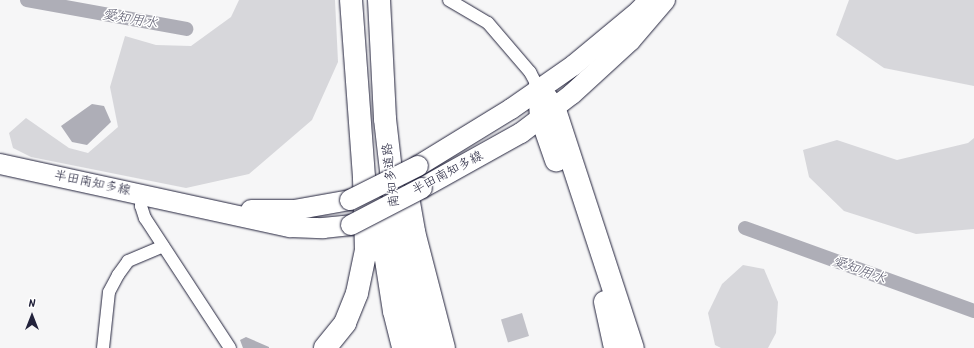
<!DOCTYPE html>
<meta charset="utf-8">
<style>
body{margin:0}
#map{position:relative;width:974px;height:348px;overflow:hidden;background:#f6f6f7;font-family:Kalam,"Klee One",sans-serif}
div>[style]{position:absolute}
.green>*{inset:0;background:#d7d7db}
.water>*{inset:0;background:#aeaeb7}
.canal>*{height:14px;margin:-7px;padding:0 7px;transform-origin:7px;border-radius:7px;background:#aeaeb7}
.building>*{inset:0;background:#c2c2c9;transform-origin:0 0}
.roads{filter:drop-shadow(0 0 1px #22223b) drop-shadow(0 0 1px #22223b)}
.minor>*{height:12px;margin:-6px;padding:0 6px;transform-origin:6px;border-radius:6px;background:#fff}
.primary>*{height:20px;margin:-10px;padding:0 10px;transform-origin:10px;border-radius:10px;background:#fff}
.motorway>*{height:22px;margin:-11px;padding:0 11px;transform-origin:11px;border-radius:11px;background:#fff}
.bridges{filter:drop-shadow(0 0 1px #22223b) drop-shadow(0 0 1px #22223b)}
.primary-bridge>*{height:20px;margin:-10px;padding:0 10px;transform-origin:10px;border-radius:10px;background:#fff}
span{translate:-50% -50%;white-space:nowrap;text-align:center;line-height:1.15;-webkit-text-stroke:3px #fff;paint-order:stroke}
.street-label{font-size:13px;color:#22223b}
.water-label{font-size:14px;color:#5a5a6d;font-style:italic}
.north{position:absolute;left:12px;top:296px;width:40px;height:40px;-webkit-text-stroke:3px #fff;paint-order:stroke;rotate:0deg;font-size:11px;font-weight:700;line-height:16px;text-align:center;color:#22223b}
.north::after{content:'';display:block;margin:auto;width:14px;height:18px;background:#22223b;clip-path:polygon(50% 0,100% 100%,50% 72%,0 100%)}
</style>
<div id="map">
<div class="green">
<i style="clip-path:polygon(239px 0,335px 0,338px 62px,312px 120px,249px 174px,186px 188px,31px 157px,13px 148px,9px 133px,26px 118px,69px 148px,88px 153px,118px 127px,110px 87px,125px 36px,156px 45px,191px 46px,231px 17px)"></i>
<i style="clip-path:polygon(849px 0,974px 0,974px 86px,884px 68px,836px 35px)"></i>
<i style="clip-path:polygon(974px 138px,974px 229px,916px 234px,844px 211px,809px 177px,803px 150px,837px 140px,897px 160px,968px 143px)"></i>
<i style="clip-path:polygon(743px 265px,764px 269px,778px 302px,776px 333px,768px 348px,721px 348px,715px 345px,708px 313px,722px 284px)"></i>
</div>
<div class="water">
<i style="clip-path:polygon(92px 104px,104px 106px,111px 122px,87px 145px,72px 142px,61px 126px)"></i>
<i style="clip-path:polygon(246px 337px,269px 347px,269px 348px,243px 348px,240px 340px)"></i>
</div>
<div class="canal">
<i style="left:27px;top:0;width:162px;rotate:10.3deg"></i>
<i style="left:745px;top:228px;width:244px;rotate:19.9deg"></i>
</div>
<div class="building">
<i style="left:522px;top:313px;width:24px;height:22px;rotate:73deg"></i>
</div>
<div class="roads">
<div class="minor">
<i style="left:449px;top:0;width:45px;rotate:30.5deg"></i>
<i style="left:488px;top:23px;width:65px;rotate:49.4deg"></i>
<i style="left:530px;top:72px;width:19px;rotate:62deg"></i>
<i style="left:142px;top:194px;width:12px;rotate:95deg"></i>
<i style="left:141px;top:206px;width:13px;rotate:72deg"></i>
<i style="left:145px;top:218px;width:155px;rotate:56.8deg"></i>
<i style="left:103px;top:348px;width:56px;rotate:-83.9deg"></i>
<i style="left:109px;top:292px;width:19px;rotate:-62deg"></i>
<i style="left:118px;top:275px;width:17px;rotate:-54deg"></i>
<i style="left:128px;top:261px;width:38px;rotate:-23deg"></i>
</div>
<div class="primary">
<i style="left:0;top:164px;width:297px;rotate:12.3deg"></i>
<i style="left:290px;top:227px;width:33px;rotate:2deg"></i>
<i style="left:323px;top:228px;width:28px;rotate:-6deg"></i>
<i style="left:418px;top:166px;width:109px;rotate:-31.5deg"></i>
<i style="left:511px;top:109px;width:77px;rotate:-34.9deg"></i>
<i style="left:574px;top:65px;width:85px;rotate:-39.7deg"></i>
<i style="left:639px;top:11px;width:15px;rotate:-48deg"></i>
<i style="left:422px;top:188px;width:113px;rotate:-29.1deg"></i>
<i style="left:521px;top:133px;width:64px;rotate:-37.4deg"></i>
<i style="left:572px;top:94px;width:79px;rotate:-42.4deg"></i>
<i style="left:630px;top:41px;width:54px;rotate:-49.5deg"></i>
<i style="left:251px;top:210px;width:43px"></i>
<i style="left:294px;top:210px;width:57px;rotate:-10.1deg"></i>
</div>
<div class="motorway">
<i style="left:379px;top:0;width:119px;rotate:87.1deg"></i>
<i style="left:385px;top:119px;width:122px;rotate:83.4deg"></i>
<i style="left:399px;top:240px;width:111px;rotate:77.5deg"></i>
<i style="left:539px;top:89px;width:23px;rotate:50deg"></i>
<i style="left:554px;top:107px;width:254px;rotate:71.9deg"></i>
<i style="left:539px;top:89px;width:28px;rotate:86deg"></i>
<i style="left:541px;top:117px;width:46px;rotate:70.8deg"></i>
<i style="left:408px;top:197px;width:36px;rotate:80deg"></i>
<i style="left:414px;top:232px;width:120px;rotate:75.5deg"></i>
<i style="left:378px;top:208px;width:104px;rotate:81.2deg"></i>
<i style="left:394px;top:311px;width:38px;rotate:76deg"></i>
<i style="left:605px;top:302px;width:47px;rotate:77.7deg"></i>
<i style="left:325px;top:348px;width:32px;rotate:-51deg"></i>
<i style="left:345px;top:323px;width:32px;rotate:-68deg"></i>
<i style="left:357px;top:293px;width:44px;rotate:-78.2deg"></i>
<i style="left:366px;top:250px;width:73px;rotate:-91.6deg"></i>
<i style="left:364px;top:177px;width:177px;rotate:-94.2deg"></i>
</div>
</div>
<div class="bridges">
<div class="primary-bridge">
<i style="left:350px;top:200px;width:76px;rotate:-26.6deg"></i>
<i style="left:351px;top:225px;width:80px;rotate:-27.5deg"></i>
</div>
</div>
<div class="street-label">
<span style="left:448px;top:174px;rotate:-28deg">半田南知多線</span>
<span style="left:392px;top:175px;rotate:-97deg">南知多道路</span>
<span style="left:92px;top:184px;rotate:12deg">半田南知多線</span>
</div>
<div class="water-label">
<span style="left:130px;top:19px;rotate:10deg">愛知用水</span>
<span style="left:859px;top:270px;rotate:20deg">愛知用水</span>
</div>
<div class="north">N</div>
</div>
